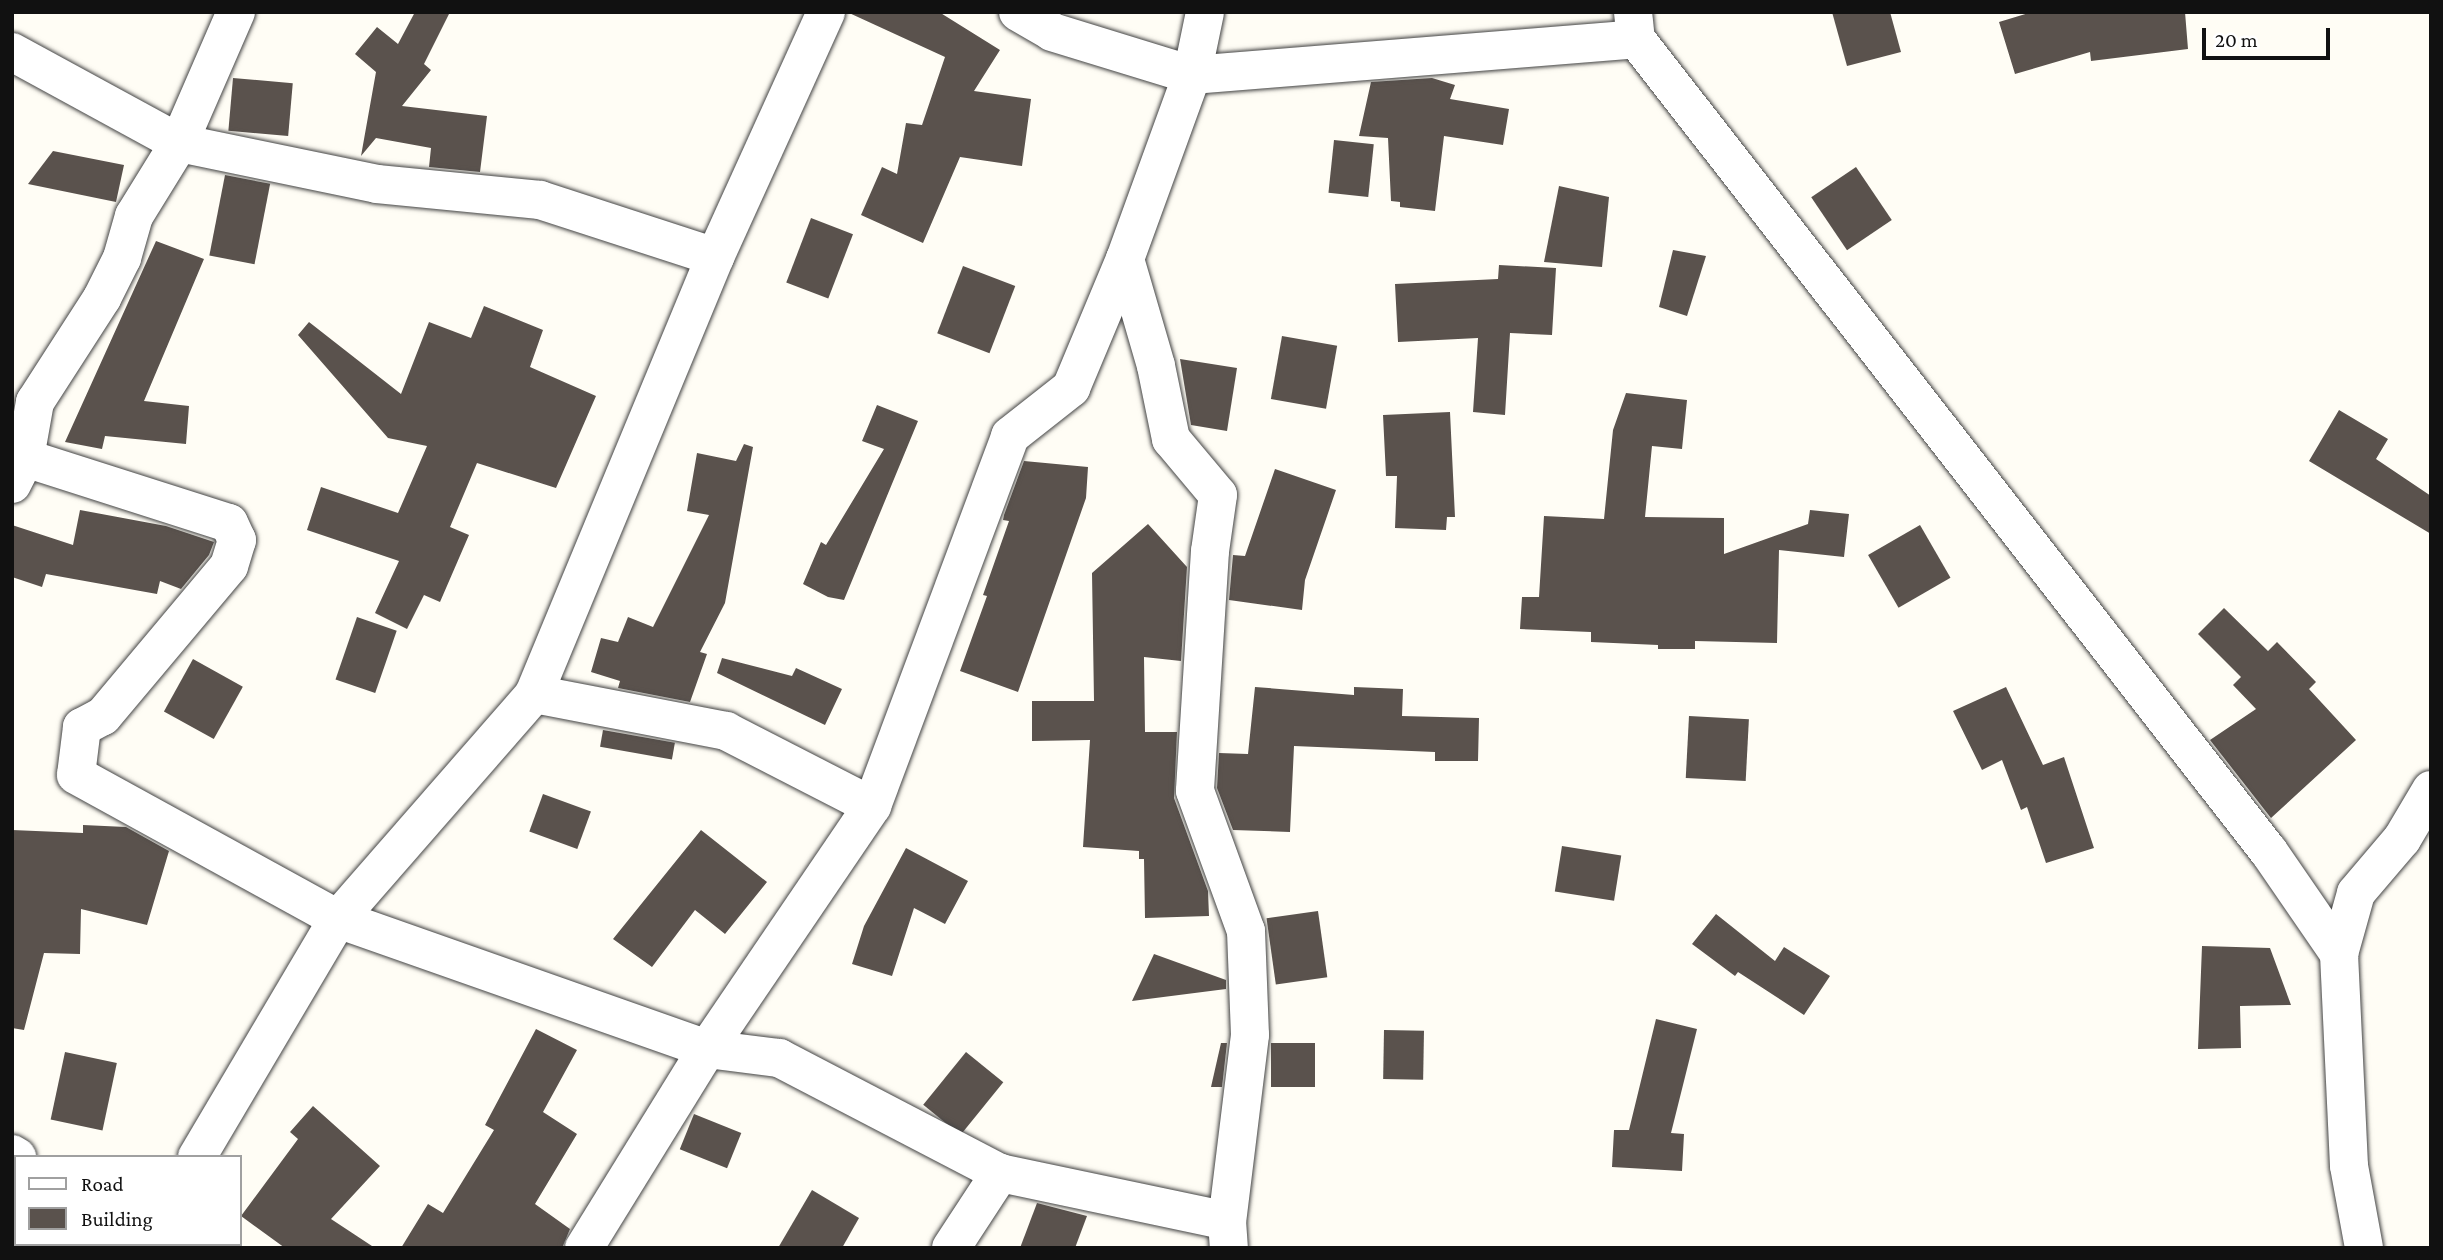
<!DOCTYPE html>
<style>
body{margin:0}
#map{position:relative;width:2443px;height:1260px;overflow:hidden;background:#fffdf5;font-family:"Crimson Pro",serif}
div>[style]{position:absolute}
.building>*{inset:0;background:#5a524d;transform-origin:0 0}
.roads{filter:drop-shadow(0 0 2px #444) drop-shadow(0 0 2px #444)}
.minor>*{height:38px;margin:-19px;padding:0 19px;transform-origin:19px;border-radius:19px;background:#fff}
span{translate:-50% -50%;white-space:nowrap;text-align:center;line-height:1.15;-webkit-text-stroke:7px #fff;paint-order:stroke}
.frame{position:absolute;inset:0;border:14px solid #111;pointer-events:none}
.legend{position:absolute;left:14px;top:1155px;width:228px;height:91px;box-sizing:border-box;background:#fff;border:2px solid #a0a0a0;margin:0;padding:9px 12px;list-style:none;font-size:21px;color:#111}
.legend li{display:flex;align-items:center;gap:14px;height:35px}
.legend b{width:35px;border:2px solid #a0a0a0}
.scale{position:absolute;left:2202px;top:28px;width:128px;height:32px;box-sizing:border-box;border:4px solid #111;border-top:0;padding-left:9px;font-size:21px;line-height:24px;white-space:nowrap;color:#111;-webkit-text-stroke:5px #fff;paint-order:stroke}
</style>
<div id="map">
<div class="building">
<i style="clip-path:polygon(415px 12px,450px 12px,424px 64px,431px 70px,402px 106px,487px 116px,480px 172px,429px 167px,431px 148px,376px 138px,361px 156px,376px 72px,355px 54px,377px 27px,398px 44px)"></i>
<i style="clip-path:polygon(847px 12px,939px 12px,1000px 50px,974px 91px,1031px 99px,1022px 166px,960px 157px,923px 243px,861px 215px,882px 167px,897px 174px,906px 123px,922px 125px,945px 57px)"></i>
<i style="clip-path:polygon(1832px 12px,1890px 12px,1901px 52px,1847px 66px)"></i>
<i style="clip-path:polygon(2032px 12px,2185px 12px,2188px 49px,2091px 61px,2090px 52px,2015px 74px,1999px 22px)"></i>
<i style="left:233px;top:78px;width:60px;height:53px;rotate:5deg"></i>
<i style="clip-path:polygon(1432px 78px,1455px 85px,1450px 99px,1509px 109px,1503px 145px,1444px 136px,1435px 211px,1400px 207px,1400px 202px,1391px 201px,1388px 138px,1359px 136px,1371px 82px)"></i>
<i style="left:1334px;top:140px;width:40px;height:53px;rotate:6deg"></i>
<i style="clip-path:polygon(53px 151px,124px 165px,116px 202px,28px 184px)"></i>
<i style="left:1856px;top:167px;width:64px;height:54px;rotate:56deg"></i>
<i style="left:225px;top:175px;width:46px;height:82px;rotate:11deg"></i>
<i style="clip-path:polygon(1559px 186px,1609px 197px,1602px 267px,1544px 262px)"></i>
<i style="left:811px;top:218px;width:45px;height:69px;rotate:21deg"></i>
<i style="clip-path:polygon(156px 241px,204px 259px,144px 401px,189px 406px,186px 444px,105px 436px,102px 449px,65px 442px)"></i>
<i style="clip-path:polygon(1673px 250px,1706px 256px,1687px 316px,1659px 307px)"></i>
<i style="clip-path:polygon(1499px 265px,1556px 268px,1552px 335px,1510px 333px,1505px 415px,1473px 412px,1478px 338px,1398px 342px,1395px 284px,1498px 279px)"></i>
<i style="left:963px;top:266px;width:56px;height:72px;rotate:21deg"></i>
<i style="clip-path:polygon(484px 306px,543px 330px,530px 367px,596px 396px,556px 488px,477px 463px,450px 527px,469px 535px,440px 602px,424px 595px,407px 629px,375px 613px,399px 561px,307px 530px,321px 487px,398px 513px,427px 446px,388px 438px,298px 335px,309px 322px,401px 394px,429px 322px,471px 338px)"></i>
<i style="left:1282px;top:336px;width:56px;height:64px;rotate:10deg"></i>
<i style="clip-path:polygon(1180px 359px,1237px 368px,1227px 431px,1191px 425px)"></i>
<i style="clip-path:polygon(1626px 393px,1687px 400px,1682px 449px,1652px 446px,1645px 517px,1724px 518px,1724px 554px,1808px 524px,1810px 510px,1849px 514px,1844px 557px,1779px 550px,1777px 643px,1695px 641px,1695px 649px,1658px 649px,1658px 645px,1591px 642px,1591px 632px,1520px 629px,1522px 597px,1539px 597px,1544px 516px,1604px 519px,1613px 430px)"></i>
<i style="clip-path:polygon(877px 405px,918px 421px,844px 600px,828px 597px,803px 584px,821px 542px,826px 545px,884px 449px,862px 441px)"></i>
<i style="clip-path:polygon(2339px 410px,2388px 439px,2376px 459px,2431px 496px,2431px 534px,2309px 461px)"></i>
<i style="clip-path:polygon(1450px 412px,1455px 517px,1447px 517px,1446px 530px,1395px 528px,1397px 476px,1386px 476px,1383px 415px)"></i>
<i style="clip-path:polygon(744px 444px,753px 447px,725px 603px,700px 652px,707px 654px,690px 702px,618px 688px,620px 681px,591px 672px,601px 638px,618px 642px,628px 617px,653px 627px,709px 515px,687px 511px,697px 453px,736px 461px)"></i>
<i style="clip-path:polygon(1024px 461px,1088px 467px,1086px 498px,1018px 692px,960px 671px,987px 596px,983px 595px,1009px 521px,1003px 520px,1004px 515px)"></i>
<i style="clip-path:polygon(1275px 469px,1336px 490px,1305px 580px,1302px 610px,1229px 600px,1233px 555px,1245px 556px)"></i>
<i style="clip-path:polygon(80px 510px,166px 526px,214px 542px,209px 555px,181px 589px,160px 581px,157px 594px,46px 574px,42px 587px,12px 577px,12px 525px,73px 545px)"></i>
<i style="clip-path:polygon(1148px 524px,1187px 567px,1181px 661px,1144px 657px,1145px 732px,1177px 732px,1174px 798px,1208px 891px,1209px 916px,1145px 918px,1144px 859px,1139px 859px,1139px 851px,1083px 847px,1090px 740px,1032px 741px,1032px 701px,1094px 701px,1092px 573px)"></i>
<i style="left:1920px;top:525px;width:61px;height:60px;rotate:60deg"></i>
<i style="clip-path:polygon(2224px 608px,2268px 651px,2277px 642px,2316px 682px,2309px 689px,2356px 740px,2271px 818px,2210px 740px,2256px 709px,2233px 685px,2241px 677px,2198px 634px)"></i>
<i style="left:357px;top:617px;width:42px;height:66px;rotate:19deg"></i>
<i style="clip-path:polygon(722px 658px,792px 676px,796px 668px,842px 689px,825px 725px,717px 673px)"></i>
<i style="left:193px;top:659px;width:57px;height:60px;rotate:29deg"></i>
<i style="clip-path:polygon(1255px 687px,1354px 695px,1354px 687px,1403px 689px,1402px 716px,1479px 718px,1478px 761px,1435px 761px,1435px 752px,1294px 746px,1290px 832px,1233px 830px,1217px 788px,1219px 753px,1248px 754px)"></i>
<i style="clip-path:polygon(2006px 687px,2043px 765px,2064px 757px,2094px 848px,2046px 863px,2027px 807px,2021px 810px,2002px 760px,1982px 770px,1953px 711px)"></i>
<i style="left:1689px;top:716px;width:60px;height:62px;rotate:3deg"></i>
<i style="left:603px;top:730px;width:73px;height:17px;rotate:10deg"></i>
<i style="left:543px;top:794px;width:51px;height:40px;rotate:20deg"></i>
<i style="clip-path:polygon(83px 825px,126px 827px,169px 851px,147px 925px,81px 909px,80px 954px,44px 953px,24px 1030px,12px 1028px,12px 830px,83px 833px)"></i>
<i style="clip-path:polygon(701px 830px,767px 882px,725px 934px,695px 910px,652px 967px,613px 939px)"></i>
<i style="left:1562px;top:846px;width:60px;height:46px;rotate:9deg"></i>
<i style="clip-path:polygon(906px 848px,968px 881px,945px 924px,914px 908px,892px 976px,852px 964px,864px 926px)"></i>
<i style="left:1318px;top:911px;width:67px;height:52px;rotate:82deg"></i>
<i style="clip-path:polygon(1716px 914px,1775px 961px,1784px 947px,1830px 976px,1804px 1015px,1738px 972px,1735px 976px,1692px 944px)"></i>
<i style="clip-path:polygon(2202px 946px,2270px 948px,2291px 1005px,2240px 1006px,2241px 1048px,2198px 1049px)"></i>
<i style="clip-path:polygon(1154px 954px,1226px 980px,1226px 989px,1132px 1001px)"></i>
<i style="clip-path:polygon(1656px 1019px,1697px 1029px,1671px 1133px,1684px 1134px,1682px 1171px,1612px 1167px,1614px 1130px,1629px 1130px)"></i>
<i style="clip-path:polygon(536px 1029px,577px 1050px,543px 1112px,577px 1134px,535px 1204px,570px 1229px,562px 1248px,401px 1248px,428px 1204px,443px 1213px,494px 1130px,485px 1125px)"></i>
<i style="left:1384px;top:1030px;width:40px;height:49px;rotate:1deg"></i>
<i style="clip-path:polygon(1221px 1043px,1227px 1043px,1222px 1087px,1211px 1087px)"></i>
<i style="left:1271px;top:1043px;width:44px;height:44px"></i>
<i style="left:65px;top:1052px;width:53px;height:69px;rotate:12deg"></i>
<i style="left:966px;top:1052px;width:48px;height:68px;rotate:39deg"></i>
<i style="clip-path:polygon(313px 1106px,380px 1166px,331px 1219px,375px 1248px,285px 1248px,241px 1216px,298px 1139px,290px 1132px)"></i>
<i style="left:694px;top:1114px;width:51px;height:38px;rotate:22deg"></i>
<i style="clip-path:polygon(812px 1190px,859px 1218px,842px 1248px,778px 1248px)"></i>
<i style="clip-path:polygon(1037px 1203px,1087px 1216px,1075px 1248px,1020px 1248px)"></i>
</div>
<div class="roads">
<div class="minor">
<i style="left:1018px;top:12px;width:39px;rotate:30deg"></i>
<i style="left:1052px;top:32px;width:146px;rotate:17.1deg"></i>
<i style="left:1192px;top:75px;width:445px;rotate:-4.6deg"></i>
<i style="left:1633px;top:12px;width:27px;rotate:84deg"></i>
<i style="left:1636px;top:39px;width:1030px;rotate:52.1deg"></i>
<i style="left:2269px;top:852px;width:124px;rotate:55.5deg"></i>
<i style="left:2339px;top:954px;width:212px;rotate:87.3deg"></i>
<i style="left:2349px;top:1166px;width:83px;rotate:79.6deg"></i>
<i style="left:12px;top:52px;width:190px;rotate:28.6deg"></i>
<i style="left:179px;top:143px;width:202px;rotate:11.7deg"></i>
<i style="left:377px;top:184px;width:164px;rotate:5.6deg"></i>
<i style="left:540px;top:200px;width:184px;rotate:18deg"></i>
<i style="left:1125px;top:259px;width:111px;rotate:73.8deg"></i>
<i style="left:1156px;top:366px;width:75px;rotate:78.4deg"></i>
<i style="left:1171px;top:439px;width:73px;rotate:50deg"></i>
<i style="left:1218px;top:495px;width:57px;rotate:98.1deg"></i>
<i style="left:1210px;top:551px;width:240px;rotate:93.6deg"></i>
<i style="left:1195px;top:791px;width:149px;rotate:70deg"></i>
<i style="left:1246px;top:931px;width:104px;rotate:87.8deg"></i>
<i style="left:1250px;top:1035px;width:187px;rotate:97deg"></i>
<i style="left:1227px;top:1221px;width:27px;rotate:86deg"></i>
<i style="left:25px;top:458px;width:214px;rotate:17.7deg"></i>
<i style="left:229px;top:523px;width:19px;rotate:65deg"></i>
<i style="left:237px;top:540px;width:27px;rotate:107deg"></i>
<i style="left:229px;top:566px;width:196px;rotate:130deg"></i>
<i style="left:103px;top:716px;width:24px;rotate:152deg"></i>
<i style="left:82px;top:727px;width:48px;rotate:97.1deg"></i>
<i style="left:76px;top:775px;width:299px;rotate:28.8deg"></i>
<i style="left:338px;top:919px;width:391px;rotate:19.4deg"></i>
<i style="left:707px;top:1049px;width:73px;rotate:7.1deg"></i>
<i style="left:779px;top:1058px;width:249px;rotate:27.5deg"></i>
<i style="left:1000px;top:1173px;width:232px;rotate:11.9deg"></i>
<i style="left:12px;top:484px;width:29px;rotate:-63deg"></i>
<i style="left:25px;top:458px;width:57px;rotate:-79.9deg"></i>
<i style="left:35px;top:402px;width:124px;rotate:-57.2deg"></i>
<i style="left:102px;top:298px;width:45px;rotate:-63.4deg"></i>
<i style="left:122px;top:258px;width:44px;rotate:-74.1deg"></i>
<i style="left:134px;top:216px;width:86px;rotate:-58.3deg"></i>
<i style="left:179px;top:143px;width:143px;rotate:-66.5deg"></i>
<i style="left:534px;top:694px;width:196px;rotate:10.9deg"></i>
<i style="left:726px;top:731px;width:164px;rotate:27.2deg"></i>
<i style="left:2339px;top:954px;width:63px;rotate:-74.4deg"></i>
<i style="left:2356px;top:893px;width:71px;rotate:-49.6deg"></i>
<i style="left:2402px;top:839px;width:57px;rotate:-59.4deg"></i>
<i style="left:12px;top:1154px;width:6px;rotate:31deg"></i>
<i style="left:197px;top:1157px;width:277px;rotate:-59.4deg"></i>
<i style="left:338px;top:919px;width:298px;rotate:-48.9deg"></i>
<i style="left:534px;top:694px;width:473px;rotate:-67.5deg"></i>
<i style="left:715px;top:257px;width:269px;rotate:-65.6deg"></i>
<i style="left:143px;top:1248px;width:4px;rotate:-63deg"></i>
<i style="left:584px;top:1248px;width:234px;rotate:-58.3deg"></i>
<i style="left:707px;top:1049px;width:294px;rotate:-55.8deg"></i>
<i style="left:872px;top:806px;width:395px;rotate:-69.5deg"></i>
<i style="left:1010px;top:436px;width:78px;rotate:-38.2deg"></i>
<i style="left:1071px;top:388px;width:140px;rotate:-67.3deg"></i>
<i style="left:1125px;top:259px;width:196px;rotate:-70deg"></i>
<i style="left:1192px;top:75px;width:64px;rotate:-78.3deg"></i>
<i style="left:951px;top:1248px;width:90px;rotate:-56.8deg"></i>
</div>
</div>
<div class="frame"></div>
<ul class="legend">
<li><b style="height:9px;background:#fff"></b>Road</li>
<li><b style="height:19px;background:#5a524d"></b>Building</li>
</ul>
<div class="scale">20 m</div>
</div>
